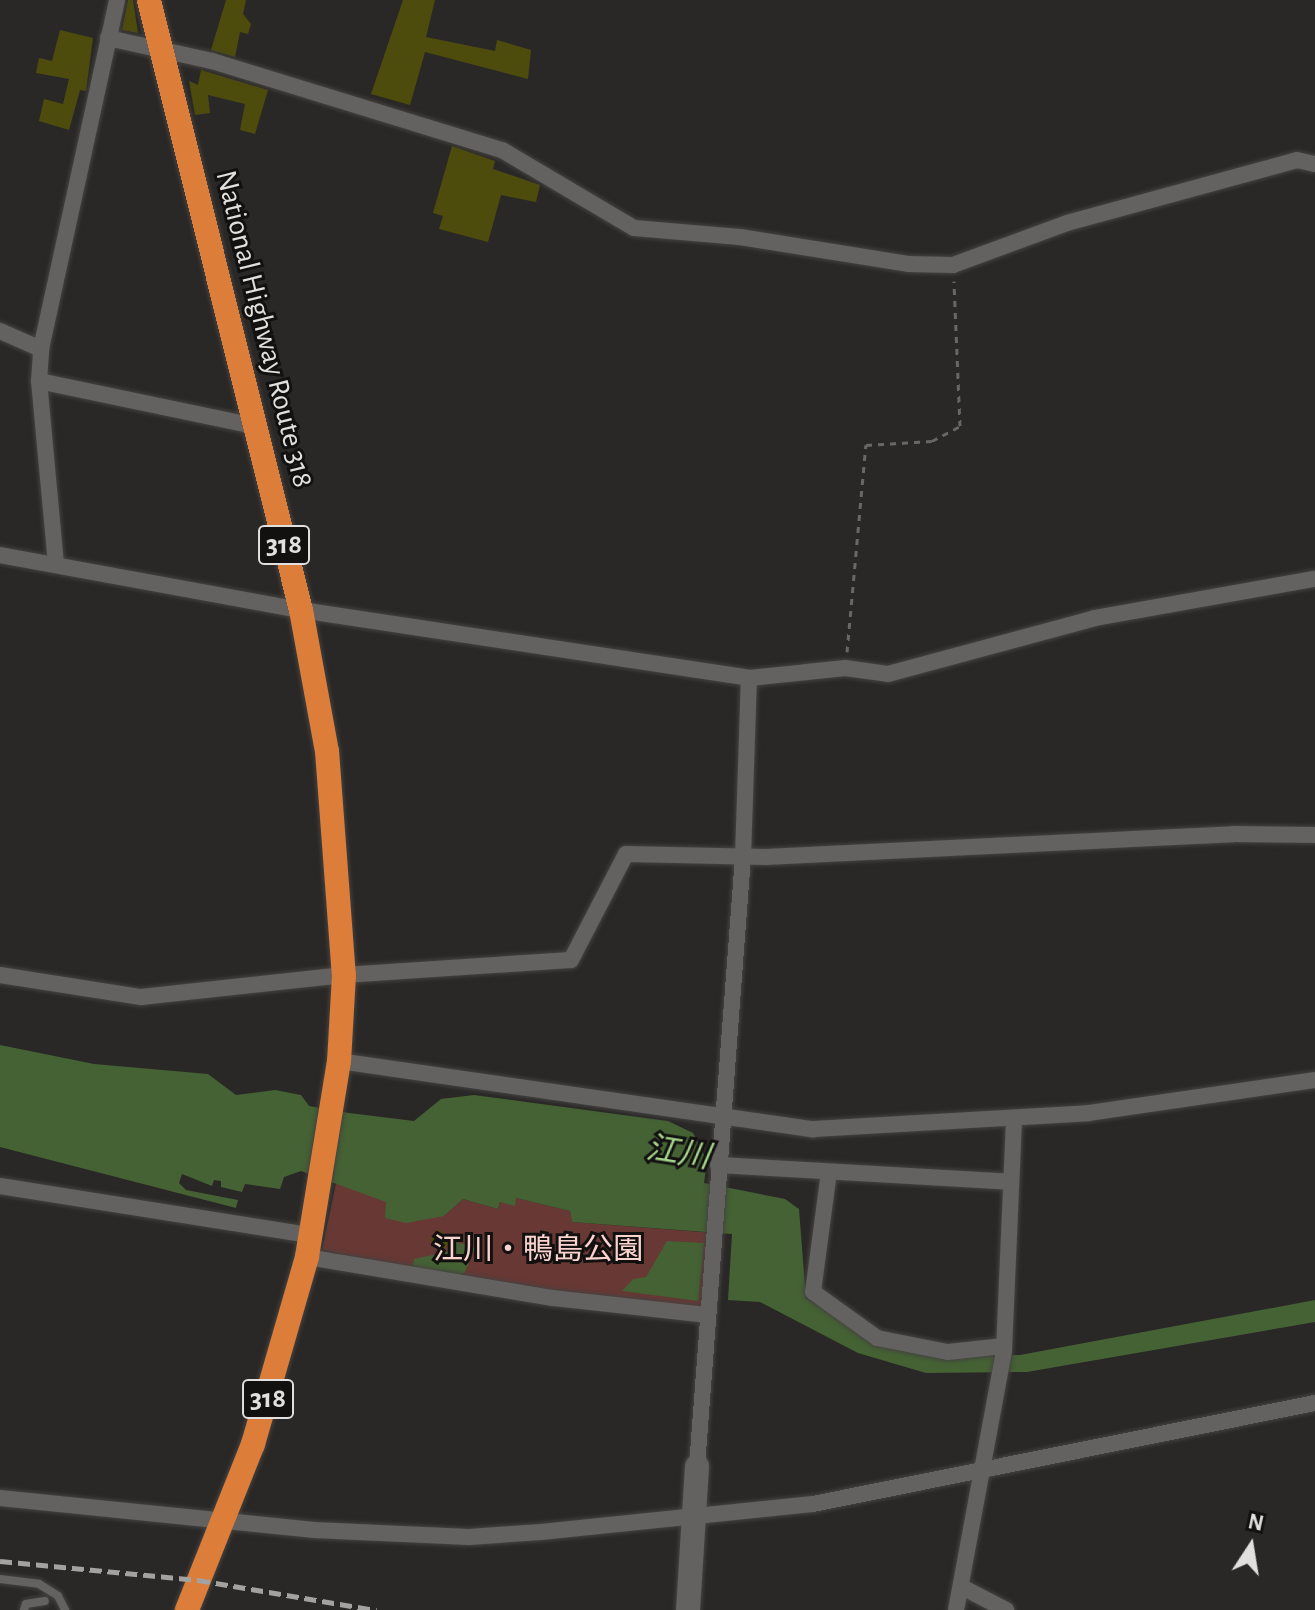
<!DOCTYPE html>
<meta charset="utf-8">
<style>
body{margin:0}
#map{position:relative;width:1315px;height:1610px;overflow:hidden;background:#2a2826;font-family:"Alegreya Sans","Noto Sans JP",sans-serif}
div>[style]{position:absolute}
.green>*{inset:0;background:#683834}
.water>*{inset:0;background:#446233}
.building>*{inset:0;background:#4e4c0c;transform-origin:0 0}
.path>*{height:3px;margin-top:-1.5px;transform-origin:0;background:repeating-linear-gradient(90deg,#696765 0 6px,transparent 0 12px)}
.roads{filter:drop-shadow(0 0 2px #444341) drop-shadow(0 0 2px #444341)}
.lane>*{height:8px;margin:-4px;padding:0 4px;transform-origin:4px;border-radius:4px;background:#646260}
.street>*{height:16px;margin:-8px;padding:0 8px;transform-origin:8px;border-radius:8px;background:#646260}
.secondary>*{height:24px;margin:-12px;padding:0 12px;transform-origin:12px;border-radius:12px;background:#646260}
.highway>*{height:24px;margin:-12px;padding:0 12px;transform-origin:12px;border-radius:12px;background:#dc7d39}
.rail>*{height:5px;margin-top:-2.5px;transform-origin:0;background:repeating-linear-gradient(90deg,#a4a2a0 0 12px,transparent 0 18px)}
span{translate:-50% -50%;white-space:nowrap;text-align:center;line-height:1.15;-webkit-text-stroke:6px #121110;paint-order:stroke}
.shield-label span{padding:2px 6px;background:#121110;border:2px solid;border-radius:6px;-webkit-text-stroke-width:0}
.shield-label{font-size:28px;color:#e1e0de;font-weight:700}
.street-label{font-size:30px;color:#e1e0de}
.park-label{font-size:30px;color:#fad3cf}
.water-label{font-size:32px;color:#a5d48b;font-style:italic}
.north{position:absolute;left:1211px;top:1506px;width:80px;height:80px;-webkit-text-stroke:6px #121110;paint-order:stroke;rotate:12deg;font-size:22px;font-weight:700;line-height:32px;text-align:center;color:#e1e0de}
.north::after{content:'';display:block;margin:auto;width:28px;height:36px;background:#e1e0de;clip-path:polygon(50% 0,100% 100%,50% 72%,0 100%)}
</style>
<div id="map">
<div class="green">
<i style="clip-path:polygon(336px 1183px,444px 1216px,463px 1199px,498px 1209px,500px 1202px,516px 1198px,570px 1211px,572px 1222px,714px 1233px,707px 1315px,552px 1298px,322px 1250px)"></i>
</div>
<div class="water">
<i style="clip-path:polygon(0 1045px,94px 1064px,208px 1074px,236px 1095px,275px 1090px,301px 1095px,309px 1106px,349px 1113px,414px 1121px,441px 1099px,474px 1095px,668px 1121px,693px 1133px,707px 1161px,704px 1183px,785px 1199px,799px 1209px,806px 1298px,882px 1346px,938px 1358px,1020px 1355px,1315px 1300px,1315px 1322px,1027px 1372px,926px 1373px,858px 1353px,760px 1302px,728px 1300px,732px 1234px,572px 1222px,570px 1211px,516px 1198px,515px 1206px,500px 1202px,498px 1209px,463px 1199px,444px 1216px,406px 1223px,385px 1218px,386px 1202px,301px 1171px,284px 1177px,280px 1189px,245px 1184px,242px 1192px,221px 1187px,221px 1181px,214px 1180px,212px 1186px,182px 1174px,179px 1183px,186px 1190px,238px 1200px,236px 1208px,0 1147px)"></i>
<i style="clip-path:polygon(454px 1241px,475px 1248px,465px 1272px,458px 1277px,412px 1269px,414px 1259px,447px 1252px)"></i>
<i style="clip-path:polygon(667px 1241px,704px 1243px,698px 1301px,622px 1291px,633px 1279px,646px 1277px)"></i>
</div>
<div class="building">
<i style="clip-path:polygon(128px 0,133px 0,138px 33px,122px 30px)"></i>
<i style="clip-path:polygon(226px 0,246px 0,243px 14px,251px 24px,248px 34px,240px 32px,235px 57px,211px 50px)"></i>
<i style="clip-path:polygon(403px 0,435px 0,426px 37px,495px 51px,497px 40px,531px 50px,528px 79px,425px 52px,410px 105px,371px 94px)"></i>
<i style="clip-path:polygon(60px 30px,93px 38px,86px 91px,80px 90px,69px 130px,39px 121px,44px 99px,63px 104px,69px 79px,36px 73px,39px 58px,52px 61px)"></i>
<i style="clip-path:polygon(201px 70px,268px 90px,255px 134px,240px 130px,245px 104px,208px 95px,210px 113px,195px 115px,189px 81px,198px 85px)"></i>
<i style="clip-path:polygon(452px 146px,495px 161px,493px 169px,540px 185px,536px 202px,501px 195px,488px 242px,439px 229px,443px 216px,433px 213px)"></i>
<i style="left:440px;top:1230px;width:16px;height:14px;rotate:45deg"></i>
</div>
<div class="path">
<i style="left:847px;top:652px;width:208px;rotate:-84.8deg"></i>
<i style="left:866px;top:445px;width:66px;rotate:-3.5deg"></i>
<i style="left:932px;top:441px;width:32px;rotate:-28deg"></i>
<i style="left:960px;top:426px;width:145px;rotate:-92.4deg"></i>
</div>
<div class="roads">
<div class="lane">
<i style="left:0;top:1579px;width:39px;rotate:7deg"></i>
<i style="left:39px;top:1584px;width:22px;rotate:32deg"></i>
<i style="left:58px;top:1596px;width:16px;rotate:63deg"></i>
<i style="left:24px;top:1610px;width:6px;rotate:-72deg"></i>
<i style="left:26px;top:1604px;width:19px;rotate:-9deg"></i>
</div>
<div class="street">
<i style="left:108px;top:38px;width:107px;rotate:12.5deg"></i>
<i style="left:212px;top:61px;width:303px;rotate:17.1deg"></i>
<i style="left:502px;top:150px;width:153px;rotate:30.6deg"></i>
<i style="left:634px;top:228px;width:106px;rotate:4.9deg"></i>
<i style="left:740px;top:237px;width:170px;rotate:9.1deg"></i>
<i style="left:908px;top:264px;width:45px;rotate:1.3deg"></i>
<i style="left:953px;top:265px;width:121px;rotate:-20.2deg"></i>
<i style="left:1067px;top:223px;width:238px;rotate:-15.3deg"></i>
<i style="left:1297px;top:160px;width:18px;rotate:13deg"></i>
<i style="left:0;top:331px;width:45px;rotate:23.7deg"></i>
<i style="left:39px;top:381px;width:220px;rotate:11.8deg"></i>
<i style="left:0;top:555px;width:306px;rotate:10.4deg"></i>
<i style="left:301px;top:610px;width:453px;rotate:8.6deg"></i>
<i style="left:749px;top:678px;width:97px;rotate:-5.9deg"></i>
<i style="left:845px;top:668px;width:43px;rotate:7.9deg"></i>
<i style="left:888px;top:674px;width:214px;rotate:-15.1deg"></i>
<i style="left:1095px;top:618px;width:223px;rotate:-10.1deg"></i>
<i style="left:56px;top:564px;width:184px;rotate:-95.3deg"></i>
<i style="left:39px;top:381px;width:32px;rotate:-86deg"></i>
<i style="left:41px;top:349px;width:357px;rotate:-77.7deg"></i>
<i style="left:0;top:975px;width:143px;rotate:8.9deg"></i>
<i style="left:141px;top:997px;width:204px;rotate:-6.2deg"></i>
<i style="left:344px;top:975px;width:227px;rotate:-3.8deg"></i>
<i style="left:571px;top:960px;width:119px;rotate:-62.6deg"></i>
<i style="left:626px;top:854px;width:140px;rotate:1.2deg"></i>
<i style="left:766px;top:857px;width:468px;rotate:-2.8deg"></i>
<i style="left:1233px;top:834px;width:82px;rotate:0.7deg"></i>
<i style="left:339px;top:1061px;width:479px;rotate:8.2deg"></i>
<i style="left:813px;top:1129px;width:276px;rotate:-3.3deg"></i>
<i style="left:1089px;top:1113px;width:228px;rotate:-8.3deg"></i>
<i style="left:718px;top:1165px;width:293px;rotate:3.3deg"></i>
<i style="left:829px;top:1172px;width:121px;rotate:97.6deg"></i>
<i style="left:813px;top:1292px;width:79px;rotate:35.7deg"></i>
<i style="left:877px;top:1338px;width:72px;rotate:11.2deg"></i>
<i style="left:948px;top:1352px;width:56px;rotate:-6.1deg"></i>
<i style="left:0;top:1186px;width:315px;rotate:9deg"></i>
<i style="left:307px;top:1257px;width:249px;rotate:9.5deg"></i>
<i style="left:553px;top:1298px;width:155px;rotate:6.3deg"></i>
<i style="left:697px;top:1466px;width:611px;rotate:-85.68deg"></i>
<i style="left:743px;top:857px;width:179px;rotate:-88.1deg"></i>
<i style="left:0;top:1498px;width:316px;rotate:5.8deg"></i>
<i style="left:314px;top:1530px;width:155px;rotate:2.6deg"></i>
<i style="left:469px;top:1537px;width:72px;rotate:-4deg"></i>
<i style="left:541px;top:1532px;width:273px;rotate:-5.9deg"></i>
<i style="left:813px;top:1504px;width:512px;rotate:-11.38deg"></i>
<i style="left:962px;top:1587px;width:50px;rotate:27.6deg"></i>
<i style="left:956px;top:1610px;width:264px;rotate:-79.5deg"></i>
<i style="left:1004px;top:1350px;width:232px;rotate:-87.5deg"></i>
</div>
<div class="secondary">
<i style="left:688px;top:1610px;width:144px;rotate:-86.4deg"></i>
</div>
<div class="highway">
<i style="left:149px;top:0;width:629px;rotate:76.01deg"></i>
<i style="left:301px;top:610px;width:143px;rotate:79.6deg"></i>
<i style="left:327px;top:751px;width:225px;rotate:85.7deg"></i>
<i style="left:344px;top:975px;width:86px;rotate:93.3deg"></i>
<i style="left:339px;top:1061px;width:199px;rotate:99.3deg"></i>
<i style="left:307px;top:1257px;width:195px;rotate:106.1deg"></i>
<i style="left:253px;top:1444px;width:179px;rotate:111.7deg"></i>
</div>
</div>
<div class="rail">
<i style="left:0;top:1561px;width:199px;rotate:5.5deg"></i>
<i style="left:198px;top:1580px;width:181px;rotate:9.6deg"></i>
</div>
<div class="shield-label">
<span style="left:284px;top:545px">318</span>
<span style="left:268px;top:1399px">318</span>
</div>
<div class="street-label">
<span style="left:264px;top:329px;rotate:76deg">National Highway Route 318</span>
</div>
<div class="park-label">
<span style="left:538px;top:1250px">江川・鴨島公園</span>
</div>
<div class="water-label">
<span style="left:678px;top:1153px;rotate:9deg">江川</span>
</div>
<div class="north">N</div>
</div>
